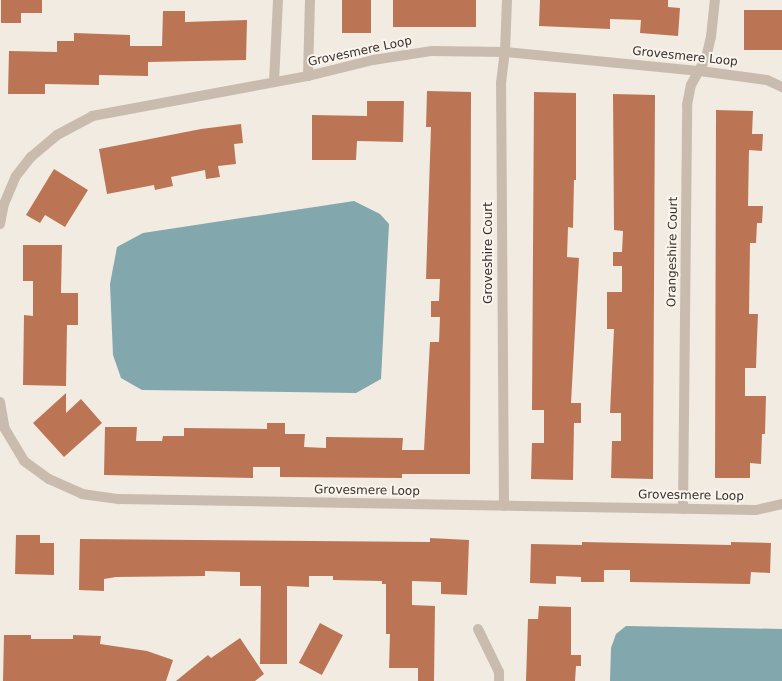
<!DOCTYPE html>
<style>
body{margin:0}
#map{position:relative;width:782px;height:681px;overflow:hidden;background:#f1ebe1;font-family:"DejaVu Sans",sans-serif}
div>[style]{position:absolute}
.water>*{inset:0;background:#82a7ac}
.building>*{inset:0;background:#bb7555;transform-origin:0 0}
.minor>*{height:10px;margin:-5px;padding:0 5px;transform-origin:5px;border-radius:5px;background:#c9bcae}
span{translate:-50% -50%;white-space:nowrap;text-align:center;line-height:1.15;-webkit-text-stroke:4px #f9f4ed;paint-order:stroke}
.street-label{font-size:12px;color:#38302b}
</style>
<div id="map">
<div class="water">
<i style="clip-path:polygon(354px 201px,380px 214px,389px 224px,381px 379px,356px 393px,142px 390px,121px 378px,113px 355px,110px 284px,117px 247px,143px 233px)"></i>
<i style="clip-path:polygon(626px 626px,782px 629px,782px 681px,610px 681px,611px 648px,616px 634px)"></i>
</div>
<div class="building">
<i style="clip-path:polygon(1px 0,42px 0,42px 13px,21px 13px,21px 23px,1px 23px)"></i>
<i style="left:342px;top:0;width:29px;height:33px"></i>
<i style="left:393px;top:0;width:83px;height:27px"></i>
<i style="clip-path:polygon(540px 0,668px 0,668px 7px,680px 8px,678px 36px,640px 33px,641px 20px,610px 19px,610px 29px,539px 26px)"></i>
<i style="left:744px;top:10px;width:38px;height:40px"></i>
<i style="clip-path:polygon(163px 11px,185px 11px,185px 22px,247px 20px,246px 60px,148px 62px,148px 76px,99px 75px,99px 85px,45px 84px,45px 94px,8px 94px,9px 51px,57px 52px,57px 41px,74px 41px,74px 33px,130px 35px,130px 46px,162px 46px)"></i>
<i style="clip-path:polygon(427px 91px,471px 92px,470px 474px,402px 474px,402px 478px,280px 477px,280px 467px,253px 467px,253px 478px,104px 475px,105px 427px,137px 427px,136px 441px,162px 441px,163px 436px,184px 436px,184px 428px,267px 429px,267px 423px,285px 423px,285px 434px,305px 434px,304px 447px,326px 448px,326px 437px,403px 438px,402px 450px,424px 450px,430px 342px,439px 342px,440px 317px,431px 317px,431px 301px,439px 301px,440px 279px,426px 279px,431px 127px,426px 127px)"></i>
<i style="clip-path:polygon(534px 92px,576px 93px,576px 180px,574px 180px,573px 228px,568px 227px,567px 257px,579px 258px,571px 403px,581px 403px,581px 423px,574px 423px,573px 480px,531px 479px,532px 443px,544px 443px,544px 410px,532px 410px)"></i>
<i style="clip-path:polygon(613px 94px,655px 95px,653px 479px,611px 478px,612px 441px,621px 441px,621px 413px,610px 413px,614px 329px,607px 329px,607px 292px,622px 292px,622px 266px,613px 266px,613px 252px,622px 252px,623px 231px,614px 230px)"></i>
<i style="clip-path:polygon(367px 101px,404px 101px,403px 142px,357px 141px,356px 160px,312px 160px,312px 115px,367px 116px)"></i>
<i style="clip-path:polygon(716px 110px,753px 111px,752px 134px,763px 134px,762px 151px,749px 150px,748px 206px,763px 206px,762px 223px,757px 223px,756px 243px,750px 243px,749px 314px,758px 314px,757px 338px,756px 368px,745px 368px,745px 396px,766px 396px,765px 434px,762px 434px,761px 464px,750px 463px,750px 478px,715px 478px)"></i>
<i style="clip-path:polygon(241px 124px,243px 143px,234px 144px,236px 164px,218px 166px,220px 177px,206px 179px,205px 170px,171px 177px,173px 186px,155px 190px,154px 185px,107px 194px,99px 149px,201px 129px)"></i>
<i style="clip-path:polygon(54px 169px,88px 190px,65px 227px,45px 215px,40px 223px,26px 215px)"></i>
<i style="clip-path:polygon(23px 245px,62px 245px,61px 293px,78px 293px,78px 325px,67px 325px,66px 386px,23px 385px,24px 315px,33px 316px,33px 281px,23px 281px)"></i>
<i style="clip-path:polygon(66px 393px,66px 413px,81px 399px,102px 423px,64px 457px,33px 423px)"></i>
<i style="clip-path:polygon(16px 535px,40px 535px,40px 543px,54px 543px,54px 575px,15px 574px)"></i>
<i style="clip-path:polygon(430px 538px,469px 540px,467px 595px,441px 594px,441px 582px,412px 581px,412px 605px,435px 606px,434px 681px,418px 681px,418px 668px,389px 668px,390px 634px,386px 634px,386px 584px,382px 584px,382px 581px,333px 580px,333px 576px,309px 576px,309px 587px,287px 586px,287px 664px,260px 664px,261px 586px,240px 586px,240px 572px,205px 571px,205px 576px,116px 577px,104px 579px,104px 591px,79px 590px,80px 539px,430px 542px)"></i>
<i style="clip-path:polygon(582px 542px,731px 545px,731px 542px,771px 543px,770px 573px,751px 572px,750px 584px,630px 582px,630px 570px,604px 570px,604px 582px,581px 582px,581px 577px,556px 576px,556px 584px,530px 583px,531px 544px,582px 545px)"></i>
<i style="clip-path:polygon(539px 606px,571px 607px,571px 655px,581px 655px,581px 666px,576px 666px,575px 681px,526px 681px,528px 619px,538px 619px)"></i>
<i style="left:320px;top:623px;width:26px;height:45px;rotate:28deg"></i>
<i style="clip-path:polygon(4px 635px,31px 635px,31px 639px,73px 639px,73px 635px,101px 636px,100px 644px,147px 651px,173px 660px,166px 681px,3px 681px)"></i>
<i style="clip-path:polygon(240px 638px,264px 674px,255px 681px,176px 681px,208px 655px,211px 658px)"></i>
</div>
<div class="minor">
<i style="left:308px;top:76px;width:76px;rotate:-88.5deg"></i>
<i style="left:274px;top:82px;width:82px;rotate:-87.2deg"></i>
<i style="left:0;top:224px;width:20px;rotate:-79deg"></i>
<i style="left:4px;top:204px;width:30px;rotate:-67deg"></i>
<i style="left:16px;top:176px;width:24px;rotate:-52deg"></i>
<i style="left:31px;top:157px;width:34px;rotate:-40deg"></i>
<i style="left:57px;top:135px;width:40px;rotate:-28deg"></i>
<i style="left:92px;top:116px;width:220px;rotate:-10.5deg"></i>
<i style="left:308px;top:76px;width:67px;rotate:-13.8deg"></i>
<i style="left:373px;top:60px;width:60px;rotate:-8.7deg"></i>
<i style="left:432px;top:51px;width:73px;rotate:0.8deg"></i>
<i style="left:505px;top:52px;width:196px;rotate:5.6deg"></i>
<i style="left:700px;top:71px;width:68px;rotate:7.7deg"></i>
<i style="left:767px;top:80px;width:17px;rotate:25deg"></i>
<i style="left:0;top:402px;width:27px;rotate:80deg"></i>
<i style="left:5px;top:429px;width:37px;rotate:59deg"></i>
<i style="left:24px;top:461px;width:31px;rotate:36deg"></i>
<i style="left:49px;top:479px;width:36px;rotate:24deg"></i>
<i style="left:82px;top:494px;width:37px;rotate:8deg"></i>
<i style="left:119px;top:499px;width:637px;rotate:0.99deg"></i>
<i style="left:756px;top:510px;width:27px;rotate:-13deg"></i>
<i style="left:504px;top:506px;width:423px;rotate:-90.4deg"></i>
<i style="left:501px;top:83px;width:31px;rotate:-83deg"></i>
<i style="left:505px;top:52px;width:52px;rotate:-87.8deg"></i>
<i style="left:683px;top:509px;width:404px;rotate:-89.4deg"></i>
<i style="left:687px;top:105px;width:20px;rotate:-79deg"></i>
<i style="left:691px;top:85px;width:31px;rotate:-61deg"></i>
<i style="left:706px;top:58px;width:22px;rotate:-77deg"></i>
<i style="left:711px;top:37px;width:37px;rotate:-84deg"></i>
<i style="left:478px;top:629px;width:48px;rotate:64deg"></i>
<i style="left:499px;top:672px;width:9px;rotate:90deg"></i>
</div>
<div class="street-label">
<span style="left:360px;top:52px;rotate:-12deg">Grovesmere Loop</span>
<span style="left:685px;top:57px;rotate:6deg">Grovesmere Loop</span>
<span style="left:673px;top:252px;rotate:-89deg">Orangeshire Court</span>
<span style="left:489px;top:253px;rotate:-90deg">Groveshire Court</span>
<span style="left:367px;top:491px;rotate:1deg">Grovesmere Loop</span>
<span style="left:691px;top:496px;rotate:1deg">Grovesmere Loop</span>
</div>
</div>
